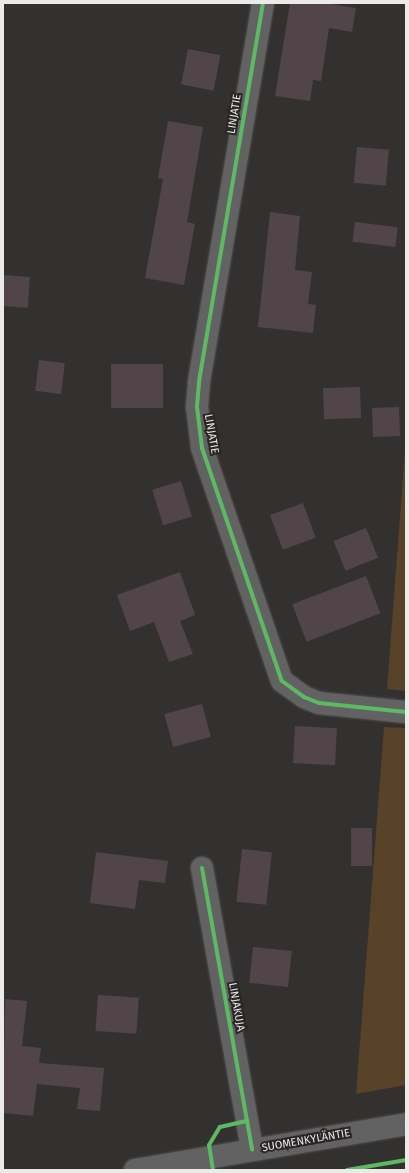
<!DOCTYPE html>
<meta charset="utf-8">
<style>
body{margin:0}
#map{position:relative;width:409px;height:1173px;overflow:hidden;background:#333130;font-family:"Fira Sans",sans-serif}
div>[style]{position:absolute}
.green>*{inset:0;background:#584228}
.building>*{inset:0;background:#514549;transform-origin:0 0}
.roads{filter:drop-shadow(0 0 1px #524f4f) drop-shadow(0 0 1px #524f4f)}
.minor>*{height:22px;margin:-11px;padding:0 11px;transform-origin:11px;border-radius:11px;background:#636262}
.tertiary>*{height:22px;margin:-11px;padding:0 11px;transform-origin:11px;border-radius:11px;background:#636262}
.cycleway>*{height:4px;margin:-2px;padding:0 2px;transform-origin:2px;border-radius:2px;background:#5cba63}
span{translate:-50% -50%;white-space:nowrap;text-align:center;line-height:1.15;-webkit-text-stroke:4px #2a2626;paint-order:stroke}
.street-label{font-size:11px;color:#ece9e9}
.frame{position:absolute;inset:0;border:4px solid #ece9e9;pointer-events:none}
</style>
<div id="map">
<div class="green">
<i style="clip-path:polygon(406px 437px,406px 691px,387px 689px)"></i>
<i style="clip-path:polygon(384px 727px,406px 728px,406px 1085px,356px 1094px)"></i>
</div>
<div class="building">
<i style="clip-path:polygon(290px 3px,325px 3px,356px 8px,352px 32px,329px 28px,321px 81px,313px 80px,310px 101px,275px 96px)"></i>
<i style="left:188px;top:49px;width:33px;height:36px;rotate:11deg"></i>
<i style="clip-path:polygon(168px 121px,203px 127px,187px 222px,195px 224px,184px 285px,145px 278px,163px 179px,158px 178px)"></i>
<i style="left:357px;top:147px;width:32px;height:36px;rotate:5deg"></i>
<i style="clip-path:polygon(270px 212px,300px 216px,295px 270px,312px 272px,308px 304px,316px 305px,313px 333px,258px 327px)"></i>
<i style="left:355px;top:222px;width:43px;height:20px;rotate:7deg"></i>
<i style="left:3px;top:275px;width:27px;height:31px;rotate:4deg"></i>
<i style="left:39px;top:360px;width:26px;height:31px;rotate:7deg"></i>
<i style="left:111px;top:364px;width:52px;height:44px"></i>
<i style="left:360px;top:387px;width:31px;height:37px;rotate:88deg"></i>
<i style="left:399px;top:407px;width:29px;height:27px;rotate:88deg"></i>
<i style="left:181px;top:481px;width:37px;height:30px;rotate:73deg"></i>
<i style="left:303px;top:503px;width:37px;height:35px;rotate:70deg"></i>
<i style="left:366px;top:528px;width:32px;height:35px;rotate:68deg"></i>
<i style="clip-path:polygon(180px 572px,195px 615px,180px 621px,193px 654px,169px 662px,154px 622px,130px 631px,117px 595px)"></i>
<i style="left:366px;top:576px;width:40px;height:79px;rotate:69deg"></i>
<i style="left:202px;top:704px;width:34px;height:39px;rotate:75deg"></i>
<i style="left:295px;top:726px;width:42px;height:37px;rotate:3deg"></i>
<i style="left:351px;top:828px;width:21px;height:38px"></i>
<i style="left:242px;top:849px;width:30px;height:53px;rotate:6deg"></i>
<i style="clip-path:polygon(96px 852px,168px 861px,165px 883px,139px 880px,135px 909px,90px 903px)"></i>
<i style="left:253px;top:947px;width:39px;height:36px;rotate:6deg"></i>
<i style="left:98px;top:995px;width:41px;height:36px;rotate:4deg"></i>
<i style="clip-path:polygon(5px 999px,27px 1001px,22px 1046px,41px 1048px,39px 1063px,104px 1068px,100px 1111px,77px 1109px,80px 1088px,37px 1084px,33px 1116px,3px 1113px)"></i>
</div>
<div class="roads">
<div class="minor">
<i style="left:263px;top:3px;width:385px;rotate:99.6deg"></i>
<i style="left:199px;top:383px;width:24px;rotate:95deg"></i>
<i style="left:197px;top:407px;width:41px;rotate:83deg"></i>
<i style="left:202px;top:448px;width:246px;rotate:71.1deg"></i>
<i style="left:282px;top:681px;width:27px;rotate:36deg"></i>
<i style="left:304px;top:697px;width:16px;rotate:22deg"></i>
<i style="left:319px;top:703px;width:87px;rotate:5.9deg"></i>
<i style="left:202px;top:868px;width:286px;rotate:79.9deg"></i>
</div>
<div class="tertiary">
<i style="left:135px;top:1170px;width:275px;rotate:-9.6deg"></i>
</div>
</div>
<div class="cycleway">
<i style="left:263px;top:3px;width:385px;rotate:99.6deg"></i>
<i style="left:199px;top:383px;width:24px;rotate:95deg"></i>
<i style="left:197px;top:407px;width:41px;rotate:83deg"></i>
<i style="left:202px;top:448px;width:246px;rotate:71.1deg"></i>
<i style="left:282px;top:681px;width:27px;rotate:36deg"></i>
<i style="left:304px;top:697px;width:16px;rotate:22deg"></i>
<i style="left:319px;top:703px;width:87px;rotate:5.9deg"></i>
<i style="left:202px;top:868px;width:286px;rotate:79.9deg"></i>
<i style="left:213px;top:1170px;width:25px;rotate:-99deg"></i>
<i style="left:209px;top:1145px;width:21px;rotate:-59deg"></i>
<i style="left:220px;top:1127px;width:28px;rotate:-13deg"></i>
<i style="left:347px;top:1170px;width:60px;rotate:-9.6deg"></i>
</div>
<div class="street-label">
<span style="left:235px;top:114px;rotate:-81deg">LINJATIE</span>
<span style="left:211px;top:434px;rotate:80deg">LINJATIE</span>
<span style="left:236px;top:1007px;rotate:80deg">LINJAKUJA</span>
<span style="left:306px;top:1141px;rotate:-10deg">SUOMENKYLÄNTIE</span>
</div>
<div class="frame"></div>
</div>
